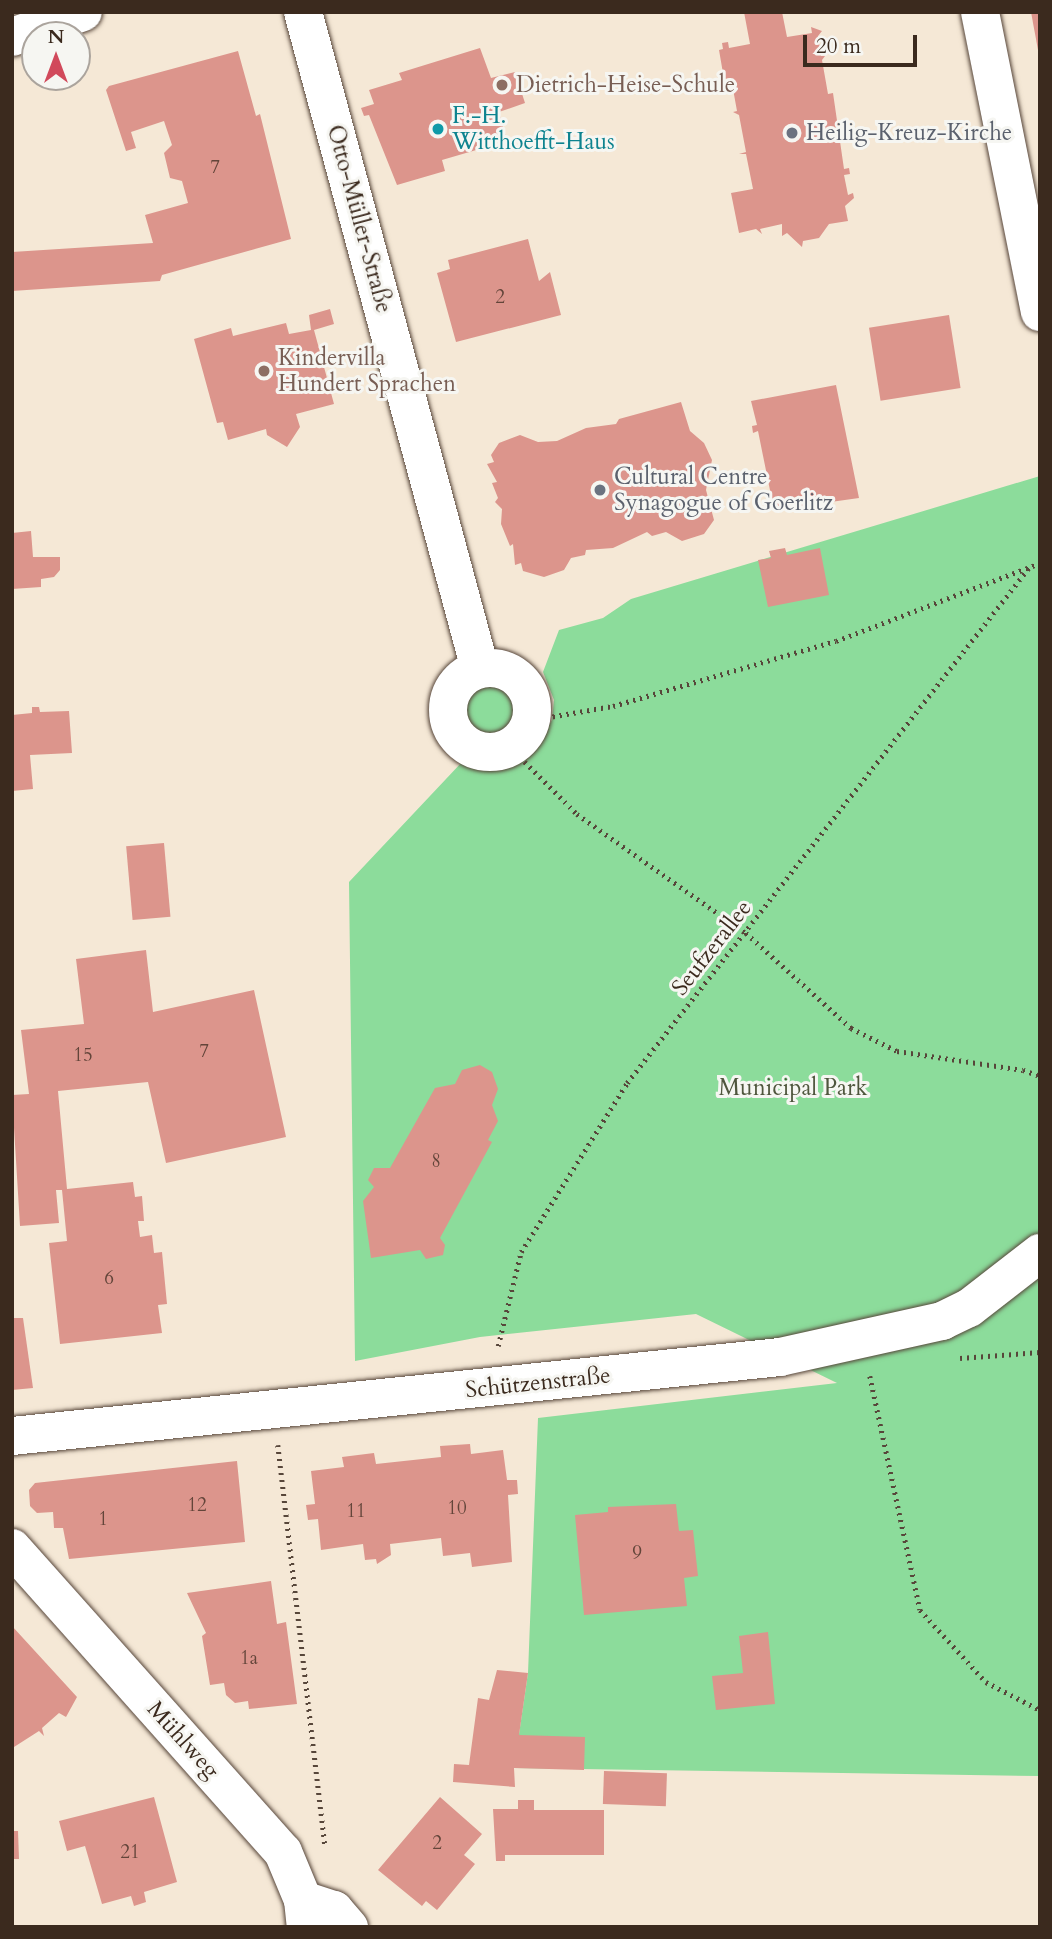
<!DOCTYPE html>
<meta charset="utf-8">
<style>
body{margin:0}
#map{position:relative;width:1052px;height:1939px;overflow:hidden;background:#f5e8d6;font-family:Cardo,serif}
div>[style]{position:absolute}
.green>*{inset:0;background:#8cdc9b}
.round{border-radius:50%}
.building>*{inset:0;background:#dc958c;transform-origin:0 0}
.path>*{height:4.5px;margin-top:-2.25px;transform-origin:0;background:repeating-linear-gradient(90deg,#57463a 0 2px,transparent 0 7px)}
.roads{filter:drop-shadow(0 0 2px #57463a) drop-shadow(0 0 2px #57463a)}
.street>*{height:38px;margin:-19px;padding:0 19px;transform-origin:19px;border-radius:19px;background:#fff}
.street>.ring{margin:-19px;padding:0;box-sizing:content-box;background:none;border:38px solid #fff;border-radius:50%}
.dots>*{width:19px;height:19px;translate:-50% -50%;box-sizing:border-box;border:4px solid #f6f6f2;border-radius:50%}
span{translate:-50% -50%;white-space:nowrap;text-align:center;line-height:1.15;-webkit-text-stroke:6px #f6f6f2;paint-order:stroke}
.number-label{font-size:19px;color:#63453a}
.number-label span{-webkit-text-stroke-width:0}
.education-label{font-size:23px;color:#785e54}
.left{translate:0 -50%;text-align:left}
.culture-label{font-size:23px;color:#0d838f}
.worship-label{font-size:23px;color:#5b616d}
.street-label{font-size:23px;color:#3b2a1e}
.park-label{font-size:23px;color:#4f563d}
.frame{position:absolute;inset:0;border:14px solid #3b2a1e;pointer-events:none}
.north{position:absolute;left:21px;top:21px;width:70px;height:70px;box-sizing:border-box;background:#f6f6f2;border:2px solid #aba49d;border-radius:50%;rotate:0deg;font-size:19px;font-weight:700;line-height:28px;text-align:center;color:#3b2a1e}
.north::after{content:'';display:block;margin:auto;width:24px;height:32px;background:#d1495b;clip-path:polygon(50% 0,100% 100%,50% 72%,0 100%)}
.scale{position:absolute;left:803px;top:35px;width:114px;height:32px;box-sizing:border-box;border:4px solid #3b2a1e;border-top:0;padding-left:9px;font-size:21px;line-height:24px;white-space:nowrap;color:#3b2a1e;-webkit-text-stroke:5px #f6f6f2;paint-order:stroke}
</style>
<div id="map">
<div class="green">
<i style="clip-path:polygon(1040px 476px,1040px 1776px,514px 1768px,528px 1673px,538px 1418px,837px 1383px,696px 1314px,480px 1337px,355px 1361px,349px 882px,462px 762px,496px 769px,532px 753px,552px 720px,554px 700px,543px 672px,559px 630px,603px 618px,631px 599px)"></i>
<i class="round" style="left:463px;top:683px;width:54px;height:54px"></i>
</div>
<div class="building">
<i style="clip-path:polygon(744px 12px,782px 12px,787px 37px,812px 33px,811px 27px,822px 31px,818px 36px,821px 56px,825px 56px,822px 60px,828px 94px,833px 93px,844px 169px,849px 168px,850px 174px,844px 175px,848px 195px,853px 193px,854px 198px,845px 206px,848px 221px,829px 224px,819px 238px,803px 241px,802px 247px,787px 233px,782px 236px,782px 224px,760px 229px,762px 234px,756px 229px,739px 233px,731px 193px,753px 189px,746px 154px,739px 154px,746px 152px,739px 115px,733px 112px,737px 111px,731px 78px,724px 79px,719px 50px,723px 49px,722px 43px,728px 42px,729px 48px,750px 44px)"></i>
<i style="clip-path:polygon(1031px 12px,1040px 12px,1040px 50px,1038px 50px)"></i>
<i style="clip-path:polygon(480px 48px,491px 78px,515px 72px,525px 103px,499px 112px,507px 141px,442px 160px,445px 171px,397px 185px,369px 115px,364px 116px,361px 108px,374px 104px,369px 90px,402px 80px,399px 73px)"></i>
<i style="clip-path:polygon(238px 51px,256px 116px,260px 114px,291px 239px,162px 275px,160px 281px,12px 291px,12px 252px,153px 243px,145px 215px,188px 203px,182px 181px,170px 178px,164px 153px,172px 145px,164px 121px,131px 132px,136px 148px,126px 151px,106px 90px,109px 86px)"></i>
<i style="clip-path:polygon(528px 239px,539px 281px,550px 272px,561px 315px,456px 342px,437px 273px,450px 269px,448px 260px)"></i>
<i style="clip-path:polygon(330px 309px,334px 324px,314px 330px,334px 404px,296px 414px,300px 427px,287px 447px,267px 435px,266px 429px,228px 440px,223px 422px,217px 423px,194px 339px,231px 328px,233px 336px,286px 323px,289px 334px,311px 330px,309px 315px)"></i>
<i style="left:949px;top:315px;width:74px;height:81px;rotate:81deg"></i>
<i style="clip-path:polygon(836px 385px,859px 498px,774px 510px,758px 431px,753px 433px,752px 426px,757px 425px,751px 401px)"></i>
<i style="clip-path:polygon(681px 402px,690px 431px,704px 443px,712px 460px,706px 490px,714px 520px,704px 534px,682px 541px,666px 532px,652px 536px,647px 532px,613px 548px,586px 550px,585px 555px,571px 558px,564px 570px,544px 577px,523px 571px,521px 563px,515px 565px,513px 544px,510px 546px,501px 524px,502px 509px,495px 502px,498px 498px,492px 483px,497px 482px,487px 464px,494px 462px,491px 455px,499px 443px,520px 435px,538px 442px,557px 441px,586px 428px,616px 424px,619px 419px)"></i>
<i style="clip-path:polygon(31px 531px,33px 557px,60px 557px,60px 570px,54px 577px,41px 579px,41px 587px,12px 589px,12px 533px)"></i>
<i style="clip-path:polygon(785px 548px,787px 555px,820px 548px,829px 595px,768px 607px,758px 560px,771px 558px,769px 551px)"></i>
<i style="clip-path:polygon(32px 707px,39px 707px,40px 712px,69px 711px,72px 753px,30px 755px,33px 789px,12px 791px,12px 715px,32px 713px)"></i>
<i style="left:164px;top:843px;width:74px;height:38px;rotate:85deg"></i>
<i style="clip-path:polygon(146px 950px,153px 1012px,254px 990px,286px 1137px,166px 1163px,148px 1082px,58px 1091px,67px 1189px,133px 1182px,135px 1197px,142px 1196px,144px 1221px,138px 1221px,140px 1237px,152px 1235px,154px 1253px,162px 1252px,167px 1304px,158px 1305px,162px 1333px,60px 1344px,49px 1243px,67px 1241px,62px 1190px,56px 1190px,59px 1223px,20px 1226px,12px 1095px,29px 1094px,21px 1030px,84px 1024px,76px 959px)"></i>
<i style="clip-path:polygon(480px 1065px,492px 1072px,498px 1089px,492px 1105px,498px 1121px,488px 1140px,492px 1142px,440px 1238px,445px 1245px,443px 1255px,426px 1259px,420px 1250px,371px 1258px,363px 1201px,374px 1187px,368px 1180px,374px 1168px,390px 1168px,435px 1088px,455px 1084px,462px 1070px)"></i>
<i style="clip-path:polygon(12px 1318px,23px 1318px,33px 1388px,12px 1390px)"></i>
<i style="clip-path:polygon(470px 1444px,471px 1454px,503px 1450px,507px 1480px,517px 1480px,518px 1494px,508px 1495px,512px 1562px,472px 1567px,470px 1553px,443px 1556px,441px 1538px,390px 1544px,391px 1555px,377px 1564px,376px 1559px,365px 1560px,363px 1544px,321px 1550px,318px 1519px,308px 1520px,306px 1505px,315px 1504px,311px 1471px,344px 1467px,342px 1457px,374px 1453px,376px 1464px,441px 1457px,440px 1446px)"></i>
<i style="clip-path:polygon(237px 1461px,245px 1542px,69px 1559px,63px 1528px,54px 1528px,53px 1512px,37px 1513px,30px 1506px,29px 1490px,35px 1483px)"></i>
<i style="clip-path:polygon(676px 1504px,679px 1531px,693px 1530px,698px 1576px,684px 1578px,687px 1606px,584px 1615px,575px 1515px,608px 1512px,608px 1507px)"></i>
<i style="clip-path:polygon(271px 1581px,277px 1624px,286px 1622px,297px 1704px,249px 1709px,248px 1701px,235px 1703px,226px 1695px,224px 1683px,210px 1685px,202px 1636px,206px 1633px,187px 1593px)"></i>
<i style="clip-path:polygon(12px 1626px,77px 1697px,66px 1717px,59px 1713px,42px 1728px,44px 1736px,39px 1731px,14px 1747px)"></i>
<i style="clip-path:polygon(768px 1632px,775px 1704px,716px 1710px,712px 1676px,743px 1673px,739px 1636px)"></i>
<i style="clip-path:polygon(497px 1670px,528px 1673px,519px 1735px,585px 1737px,584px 1770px,514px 1768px,515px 1787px,453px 1782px,454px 1764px,469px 1765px,478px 1698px,489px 1700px)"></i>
<i style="left:604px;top:1771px;width:63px;height:33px;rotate:2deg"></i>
<i style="clip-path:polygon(154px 1797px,177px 1882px,144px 1892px,146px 1902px,134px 1906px,131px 1896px,102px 1904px,85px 1846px,67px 1851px,59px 1821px)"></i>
<i style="clip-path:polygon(440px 1797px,482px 1834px,464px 1855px,475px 1864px,437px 1910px,426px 1901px,422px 1906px,378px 1870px)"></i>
<i style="clip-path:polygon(518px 1800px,534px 1800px,534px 1810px,604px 1810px,604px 1855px,505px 1855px,505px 1861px,496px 1861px,493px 1809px,518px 1809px)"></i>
<i style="clip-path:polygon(12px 1831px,18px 1831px,19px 1859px,12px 1859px)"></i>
</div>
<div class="path">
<i style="left:532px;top:720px;width:82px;rotate:-9.8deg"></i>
<i style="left:613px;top:706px;width:232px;rotate:-16.3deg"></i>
<i style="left:836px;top:641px;width:218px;rotate:-20.9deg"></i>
<i style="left:510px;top:747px;width:95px;rotate:45deg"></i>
<i style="left:577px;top:814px;width:207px;rotate:35.2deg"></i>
<i style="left:746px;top:933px;width:142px;rotate:42.1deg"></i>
<i style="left:851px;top:1028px;width:51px;rotate:26.6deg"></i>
<i style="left:897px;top:1051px;width:127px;rotate:8.6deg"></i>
<i style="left:1023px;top:1070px;width:18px;rotate:19deg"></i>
<i style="left:498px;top:1346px;width:97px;rotate:-76.3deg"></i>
<i style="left:521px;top:1252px;width:199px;rotate:-57.9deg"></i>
<i style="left:627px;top:1083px;width:657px;rotate:-52.05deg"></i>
<i style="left:960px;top:1358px;width:80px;rotate:-4.3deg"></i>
<i style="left:870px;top:1376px;width:239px;rotate:77.9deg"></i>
<i style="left:920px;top:1610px;width:98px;rotate:47.5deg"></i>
<i style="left:986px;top:1682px;width:61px;rotate:27.4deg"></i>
<i style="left:278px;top:1445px;width:404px;rotate:83.3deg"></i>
</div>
<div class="roads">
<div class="street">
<i style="left:303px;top:12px;width:680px;rotate:74.92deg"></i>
<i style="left:980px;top:12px;width:306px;rotate:78.7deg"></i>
<i style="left:12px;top:37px;width:75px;rotate:-19.4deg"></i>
<i class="ring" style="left:448px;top:668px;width:46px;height:46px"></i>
<i style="left:12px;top:1436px;width:772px;rotate:-5.87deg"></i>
<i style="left:780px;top:1357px;width:166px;rotate:-12.5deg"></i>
<i style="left:942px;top:1321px;width:30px;rotate:-26deg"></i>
<i style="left:969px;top:1308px;width:90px;rotate:-37.8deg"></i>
<i style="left:12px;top:1548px;width:407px;rotate:48.3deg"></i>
<i style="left:283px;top:1852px;width:52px;rotate:67.4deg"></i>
<i style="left:303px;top:1900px;width:27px;rotate:84deg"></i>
<i style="left:303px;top:1900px;width:33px;rotate:18deg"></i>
<i style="left:334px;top:1910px;width:23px;rotate:49deg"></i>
</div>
</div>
<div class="dots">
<i style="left:502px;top:85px;background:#8d6e63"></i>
<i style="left:438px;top:129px;background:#0f9aa8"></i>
<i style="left:792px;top:133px;background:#6b7280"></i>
<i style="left:264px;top:371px;background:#8d6e63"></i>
<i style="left:600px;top:490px;background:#6b7280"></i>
</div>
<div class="number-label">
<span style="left:215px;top:168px">7</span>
<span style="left:500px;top:298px">2</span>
<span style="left:204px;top:1052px">7</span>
<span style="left:83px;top:1056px">15</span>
<span style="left:436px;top:1162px">8</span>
<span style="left:109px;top:1279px">6</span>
<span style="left:197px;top:1506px">12</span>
<span style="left:457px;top:1509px">10</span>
<span style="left:356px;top:1512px">11</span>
<span style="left:103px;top:1520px">1</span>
<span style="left:637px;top:1554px">9</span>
<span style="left:249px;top:1659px">1a</span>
<span style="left:437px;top:1844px">2</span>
<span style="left:130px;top:1853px">21</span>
</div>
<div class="education-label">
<span class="left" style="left:516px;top:85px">Dietrich-Heise-Schule</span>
<span class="left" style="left:278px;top:371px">Kindervilla<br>Hundert Sprachen</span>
</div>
<div class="culture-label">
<span class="left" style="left:452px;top:129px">F.-H.<br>Witthoefft-Haus</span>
</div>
<div class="worship-label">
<span class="left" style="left:806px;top:133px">Heilig-Kreuz-Kirche</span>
<span class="left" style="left:614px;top:490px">Cultural Centre<br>Synagogue of Goerlitz</span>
</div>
<div class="street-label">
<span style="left:359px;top:219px;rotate:75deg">Otto-Müller-Straße</span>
<span style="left:712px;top:948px;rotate:-52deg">Seufzerallee</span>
<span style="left:538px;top:1383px;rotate:-6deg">Schützenstraße</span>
<span style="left:183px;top:1740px;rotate:48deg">Mühlweg</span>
</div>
<div class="park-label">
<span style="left:793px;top:1088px">Municipal Park</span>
</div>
<div class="frame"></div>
<div class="north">N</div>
<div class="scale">20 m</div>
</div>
